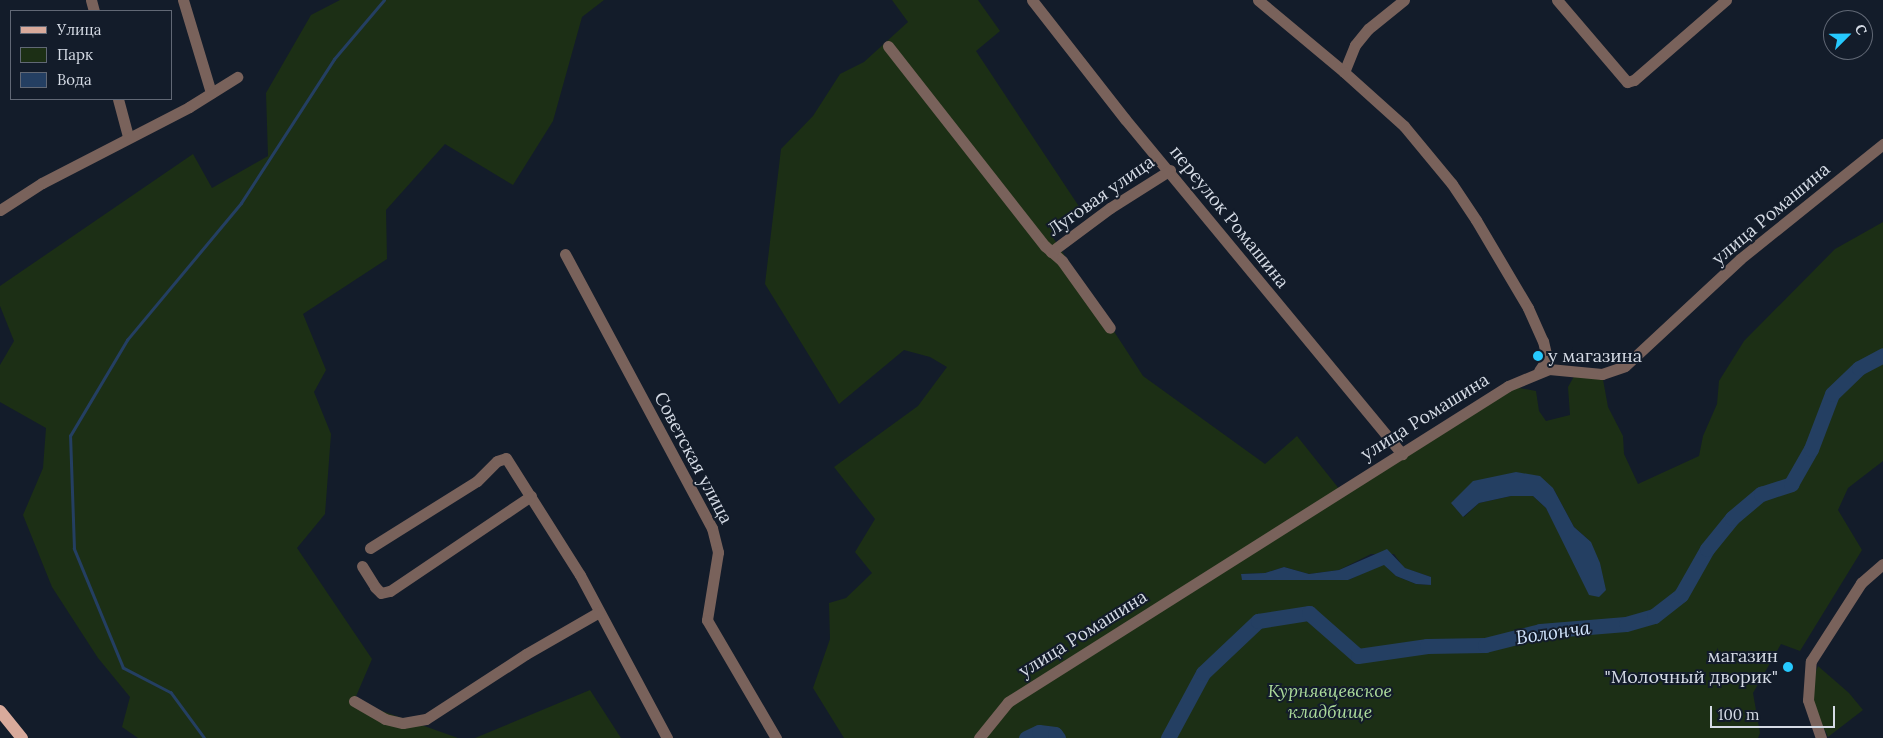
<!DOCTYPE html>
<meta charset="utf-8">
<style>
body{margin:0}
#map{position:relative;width:1883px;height:738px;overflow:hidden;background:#131c2a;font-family:Lora,serif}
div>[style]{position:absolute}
.green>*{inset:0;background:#1c2f15}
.water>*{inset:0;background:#243f62}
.stream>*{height:2.5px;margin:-1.25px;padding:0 1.25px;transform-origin:1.25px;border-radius:1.25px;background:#243f62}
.river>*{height:15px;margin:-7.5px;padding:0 7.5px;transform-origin:7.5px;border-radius:7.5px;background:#243f62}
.minor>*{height:11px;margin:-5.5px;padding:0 5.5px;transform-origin:5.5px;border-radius:5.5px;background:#79625b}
.major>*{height:12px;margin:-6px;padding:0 6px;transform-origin:6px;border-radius:6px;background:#d8aa9b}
.dots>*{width:14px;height:14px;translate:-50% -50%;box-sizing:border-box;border:2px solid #131c2a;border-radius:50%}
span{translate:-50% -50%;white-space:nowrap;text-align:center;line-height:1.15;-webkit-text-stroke:4px #131c2a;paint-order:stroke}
.street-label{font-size:18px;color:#d5dbe5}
.poi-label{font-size:18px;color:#d5dbe5}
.left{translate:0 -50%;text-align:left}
.right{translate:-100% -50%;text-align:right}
.park-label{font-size:18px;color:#abda9a;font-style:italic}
.water-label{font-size:19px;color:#d2e5fe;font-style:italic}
.legend{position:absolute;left:10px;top:10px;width:162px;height:90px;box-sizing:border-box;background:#131c2a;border:1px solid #616875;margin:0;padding:6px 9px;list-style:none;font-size:15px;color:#d5dbe5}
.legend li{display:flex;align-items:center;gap:10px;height:25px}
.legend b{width:25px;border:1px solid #616875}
.north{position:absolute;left:1823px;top:10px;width:50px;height:50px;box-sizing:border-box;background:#131c2a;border:1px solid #616875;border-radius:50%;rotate:67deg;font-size:14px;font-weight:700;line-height:20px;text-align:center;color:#d5dbe5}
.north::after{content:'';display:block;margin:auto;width:18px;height:22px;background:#26c9fe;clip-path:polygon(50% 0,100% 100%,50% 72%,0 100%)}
.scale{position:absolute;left:1710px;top:706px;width:125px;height:22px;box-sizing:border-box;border:2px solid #d5dbe5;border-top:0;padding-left:6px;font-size:15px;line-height:18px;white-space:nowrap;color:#d5dbe5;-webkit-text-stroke:4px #131c2a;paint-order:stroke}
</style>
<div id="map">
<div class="green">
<i style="clip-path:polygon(340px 0,604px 0,582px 17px,553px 121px,513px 185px,445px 144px,386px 210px,387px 259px,303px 314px,326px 370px,314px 392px,331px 434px,325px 514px,297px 548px,372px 659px,354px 701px,458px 738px,138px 738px,122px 727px,130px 697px,98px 658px,52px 587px,23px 515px,43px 468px,46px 428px,0 402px,0 365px,14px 341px,0 306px,0 286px,193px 154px,212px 188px,268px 156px,266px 93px,311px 15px)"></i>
<i style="clip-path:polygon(evenodd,892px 0,978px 0,1000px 31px,976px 51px,1082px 211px,1050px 233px,1143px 376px,1265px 464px,1297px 436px,1340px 490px,1508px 386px,1536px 391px,1539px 411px,1546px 421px,1570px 415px,1568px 387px,1577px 371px,1602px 374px,1608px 407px,1623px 436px,1624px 454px,1638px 484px,1699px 456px,1703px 436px,1717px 404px,1719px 381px,1744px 341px,1835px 249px,1883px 222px,1883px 461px,1848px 488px,1838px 510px,1862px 550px,1800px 651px,1781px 644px,1753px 693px,1760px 733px,1758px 738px,844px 738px,813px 688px,830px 639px,829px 603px,846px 598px,872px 573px,855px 552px,875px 519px,834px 467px,918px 406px,947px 367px,930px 357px,904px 350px,839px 404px,765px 284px,781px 149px,813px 116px,840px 74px,864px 62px,908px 22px,892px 0,1553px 488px,1574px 527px,1591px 542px,1557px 528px,1546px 508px,1533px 496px,1511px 496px,1479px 503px,1464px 517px,1453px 500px,1553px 488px,892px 0,1371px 554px,1394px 554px,1404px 568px,1431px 577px,1431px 585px,1416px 584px,1396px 576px,1384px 564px,1348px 580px,1243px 580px,1241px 574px,1265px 573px,1284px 567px,1309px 574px,1339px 570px,1371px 554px)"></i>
<i style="clip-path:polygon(1818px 666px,1849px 693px,1863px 710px,1828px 737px,1814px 706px,1813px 679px)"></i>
<i style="clip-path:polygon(590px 690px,621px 738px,475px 738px)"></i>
</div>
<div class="water">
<i style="clip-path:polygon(1516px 472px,1540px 476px,1553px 488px,1574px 527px,1591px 542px,1600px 563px,1606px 590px,1599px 597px,1589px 595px,1546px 508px,1533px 496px,1511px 496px,1479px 503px,1463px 517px,1451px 503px,1473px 481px)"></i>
<i style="clip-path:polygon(1387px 549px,1405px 568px,1431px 577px,1431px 585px,1416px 584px,1396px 576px,1384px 565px,1348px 580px,1242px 580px,1241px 574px,1265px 573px,1284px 567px,1309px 574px,1339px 570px)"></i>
</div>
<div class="stream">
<i style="left:204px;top:738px;width:56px;rotate:-126.3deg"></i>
<i style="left:171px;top:693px;width:54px;rotate:-152.5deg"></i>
<i style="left:123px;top:668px;width:129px;rotate:-112.4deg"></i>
<i style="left:74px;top:549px;width:113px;rotate:-92deg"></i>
<i style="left:70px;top:436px;width:112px;rotate:-59.3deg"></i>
<i style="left:127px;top:340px;width:178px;rotate:-50.2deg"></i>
<i style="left:241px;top:203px;width:171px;rotate:-57.1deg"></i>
<i style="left:334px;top:59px;width:77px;rotate:-49.7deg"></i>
</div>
<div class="river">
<i style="left:1026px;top:738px;width:14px;rotate:-25deg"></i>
<i style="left:1039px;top:732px;width:16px;rotate:7deg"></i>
<i style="left:1055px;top:734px;width:5px;rotate:53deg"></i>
<i style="left:1168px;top:738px;width:74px;rotate:-61.7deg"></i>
<i style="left:1203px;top:673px;width:76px;rotate:-43.4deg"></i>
<i style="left:1258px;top:621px;width:52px;rotate:-8.9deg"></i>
<i style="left:1309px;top:613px;width:65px;rotate:41.3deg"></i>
<i style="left:1358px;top:656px;width:70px;rotate:-8.2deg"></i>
<i style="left:1427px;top:646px;width:58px;rotate:-1deg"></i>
<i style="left:1485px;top:645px;width:57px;rotate:-14.3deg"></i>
<i style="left:1540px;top:631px;width:86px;rotate:-4.7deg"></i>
<i style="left:1626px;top:624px;width:29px;rotate:-16deg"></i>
<i style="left:1654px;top:616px;width:34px;rotate:-38deg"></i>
<i style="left:1681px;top:595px;width:53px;rotate:-60.5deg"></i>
<i style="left:1707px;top:549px;width:40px;rotate:-51deg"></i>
<i style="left:1732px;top:518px;width:38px;rotate:-40deg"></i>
<i style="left:1761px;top:494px;width:32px;rotate:-18deg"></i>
<i style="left:1791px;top:484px;width:40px;rotate:-60.3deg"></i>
<i style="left:1811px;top:449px;width:59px;rotate:-69.1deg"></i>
<i style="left:1832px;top:394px;width:37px;rotate:-44deg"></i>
<i style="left:1859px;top:368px;width:27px;rotate:-28deg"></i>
</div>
<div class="minor">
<i style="left:91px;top:0;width:11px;rotate:75deg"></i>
<i style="left:183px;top:0;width:97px;rotate:73.2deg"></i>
<i style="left:1032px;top:0;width:151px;rotate:52deg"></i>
<i style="left:1125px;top:119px;width:435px;rotate:50.4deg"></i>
<i style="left:1258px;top:0;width:112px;rotate:39.9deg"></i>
<i style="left:1404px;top:0;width:46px;rotate:141.1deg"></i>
<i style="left:1368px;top:29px;width:21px;rotate:129deg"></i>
<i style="left:1355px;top:45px;width:29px;rotate:112deg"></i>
<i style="left:1344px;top:72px;width:81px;rotate:42deg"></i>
<i style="left:1404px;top:126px;width:75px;rotate:50.4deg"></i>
<i style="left:1452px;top:184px;width:43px;rotate:56.3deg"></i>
<i style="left:1476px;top:220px;width:102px;rotate:59.4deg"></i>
<i style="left:1528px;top:308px;width:36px;rotate:66deg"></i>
<i style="left:1543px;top:341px;width:18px;rotate:77deg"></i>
<i style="left:1547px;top:359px;width:14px;rotate:124deg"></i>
<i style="left:1557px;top:0;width:108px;rotate:49.5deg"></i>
<i style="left:1627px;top:82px;width:7px;rotate:-16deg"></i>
<i style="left:1634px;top:80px;width:122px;rotate:-41deg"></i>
<i style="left:888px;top:46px;width:254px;rotate:51.9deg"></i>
<i style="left:1045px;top:246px;width:23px;rotate:41deg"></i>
<i style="left:1062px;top:261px;width:82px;rotate:54.4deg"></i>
<i style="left:118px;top:99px;width:38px;rotate:75deg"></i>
<i style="left:0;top:210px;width:50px;rotate:-32.7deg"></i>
<i style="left:42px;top:183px;width:165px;rotate:-27.3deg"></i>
<i style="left:189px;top:107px;width:57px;rotate:-32deg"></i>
<i style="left:1051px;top:252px;width:74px;rotate:-36.7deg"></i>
<i style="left:1110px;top:208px;width:71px;rotate:-32.3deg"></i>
<i style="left:565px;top:254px;width:311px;rotate:61.8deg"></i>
<i style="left:712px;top:528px;width:25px;rotate:76deg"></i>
<i style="left:718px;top:552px;width:69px;rotate:99.2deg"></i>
<i style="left:707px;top:620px;width:137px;rotate:59.7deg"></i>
<i style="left:370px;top:548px;width:126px;rotate:-32.1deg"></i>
<i style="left:477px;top:481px;width:28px;rotate:-45deg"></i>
<i style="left:497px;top:461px;width:9px;rotate:-18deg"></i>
<i style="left:506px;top:458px;width:138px;rotate:57.7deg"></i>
<i style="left:580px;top:575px;width:185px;rotate:61.9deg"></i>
<i style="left:362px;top:566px;width:25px;rotate:58deg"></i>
<i style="left:375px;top:587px;width:8px;rotate:45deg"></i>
<i style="left:381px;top:593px;width:9px;rotate:-13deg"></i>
<i style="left:390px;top:591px;width:170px;rotate:-34deg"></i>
<i style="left:354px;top:701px;width:36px;rotate:30deg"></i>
<i style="left:385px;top:719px;width:18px;rotate:13deg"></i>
<i style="left:403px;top:723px;width:23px;rotate:-10deg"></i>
<i style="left:426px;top:719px;width:119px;rotate:-33deg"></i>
<i style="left:526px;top:654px;width:84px;rotate:-29.9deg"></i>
<i style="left:979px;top:738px;width:46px;rotate:-51.1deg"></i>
<i style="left:1008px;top:702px;width:591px;rotate:-32.29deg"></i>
<i style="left:1508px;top:386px;width:44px;rotate:-22.5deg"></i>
<i style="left:1549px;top:369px;width:53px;rotate:5.4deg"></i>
<i style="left:1602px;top:374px;width:24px;rotate:-19deg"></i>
<i style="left:1625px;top:366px;width:157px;rotate:-42.9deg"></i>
<i style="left:1740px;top:259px;width:184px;rotate:-38.8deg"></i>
<i style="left:1821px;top:738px;width:40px;rotate:-108.9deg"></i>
<i style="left:1808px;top:700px;width:39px;rotate:-86deg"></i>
<i style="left:1811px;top:661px;width:93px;rotate:-57.3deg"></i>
<i style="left:1861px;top:583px;width:29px;rotate:-41deg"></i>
</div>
<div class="major">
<i style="left:0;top:711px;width:35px;rotate:51deg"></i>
</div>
<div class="dots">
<i style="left:1538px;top:356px;background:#26c9fe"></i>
<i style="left:1788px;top:667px;background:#26c9fe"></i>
</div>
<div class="street-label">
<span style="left:1101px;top:196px;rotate:-35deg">Луговая улица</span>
<span style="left:1771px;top:214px;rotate:-40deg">улица Ромашина</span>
<span style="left:1229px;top:217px;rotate:51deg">переулок Ромашина</span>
<span style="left:1425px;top:417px;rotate:-32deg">улица Ромашина</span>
<span style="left:693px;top:458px;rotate:62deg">Советская улица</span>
<span style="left:1083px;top:634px;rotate:-32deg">улица Ромашина</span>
</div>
<div class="poi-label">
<span class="left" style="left:1548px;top:356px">у магазина</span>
<span class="right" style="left:1778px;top:667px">магазин<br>"Молочный дворик"</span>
</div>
<div class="park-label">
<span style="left:1330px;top:702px">Курнявцевское<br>кладбище</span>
</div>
<div class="water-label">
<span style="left:1553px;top:633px;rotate:-8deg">Волонча</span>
</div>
<ul class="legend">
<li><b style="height:6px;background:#d8aa9b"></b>Улица</li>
<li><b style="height:14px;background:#1c2f15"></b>Парк</li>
<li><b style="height:14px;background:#243f62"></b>Вода</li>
</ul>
<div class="north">С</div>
<div class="scale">100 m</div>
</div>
